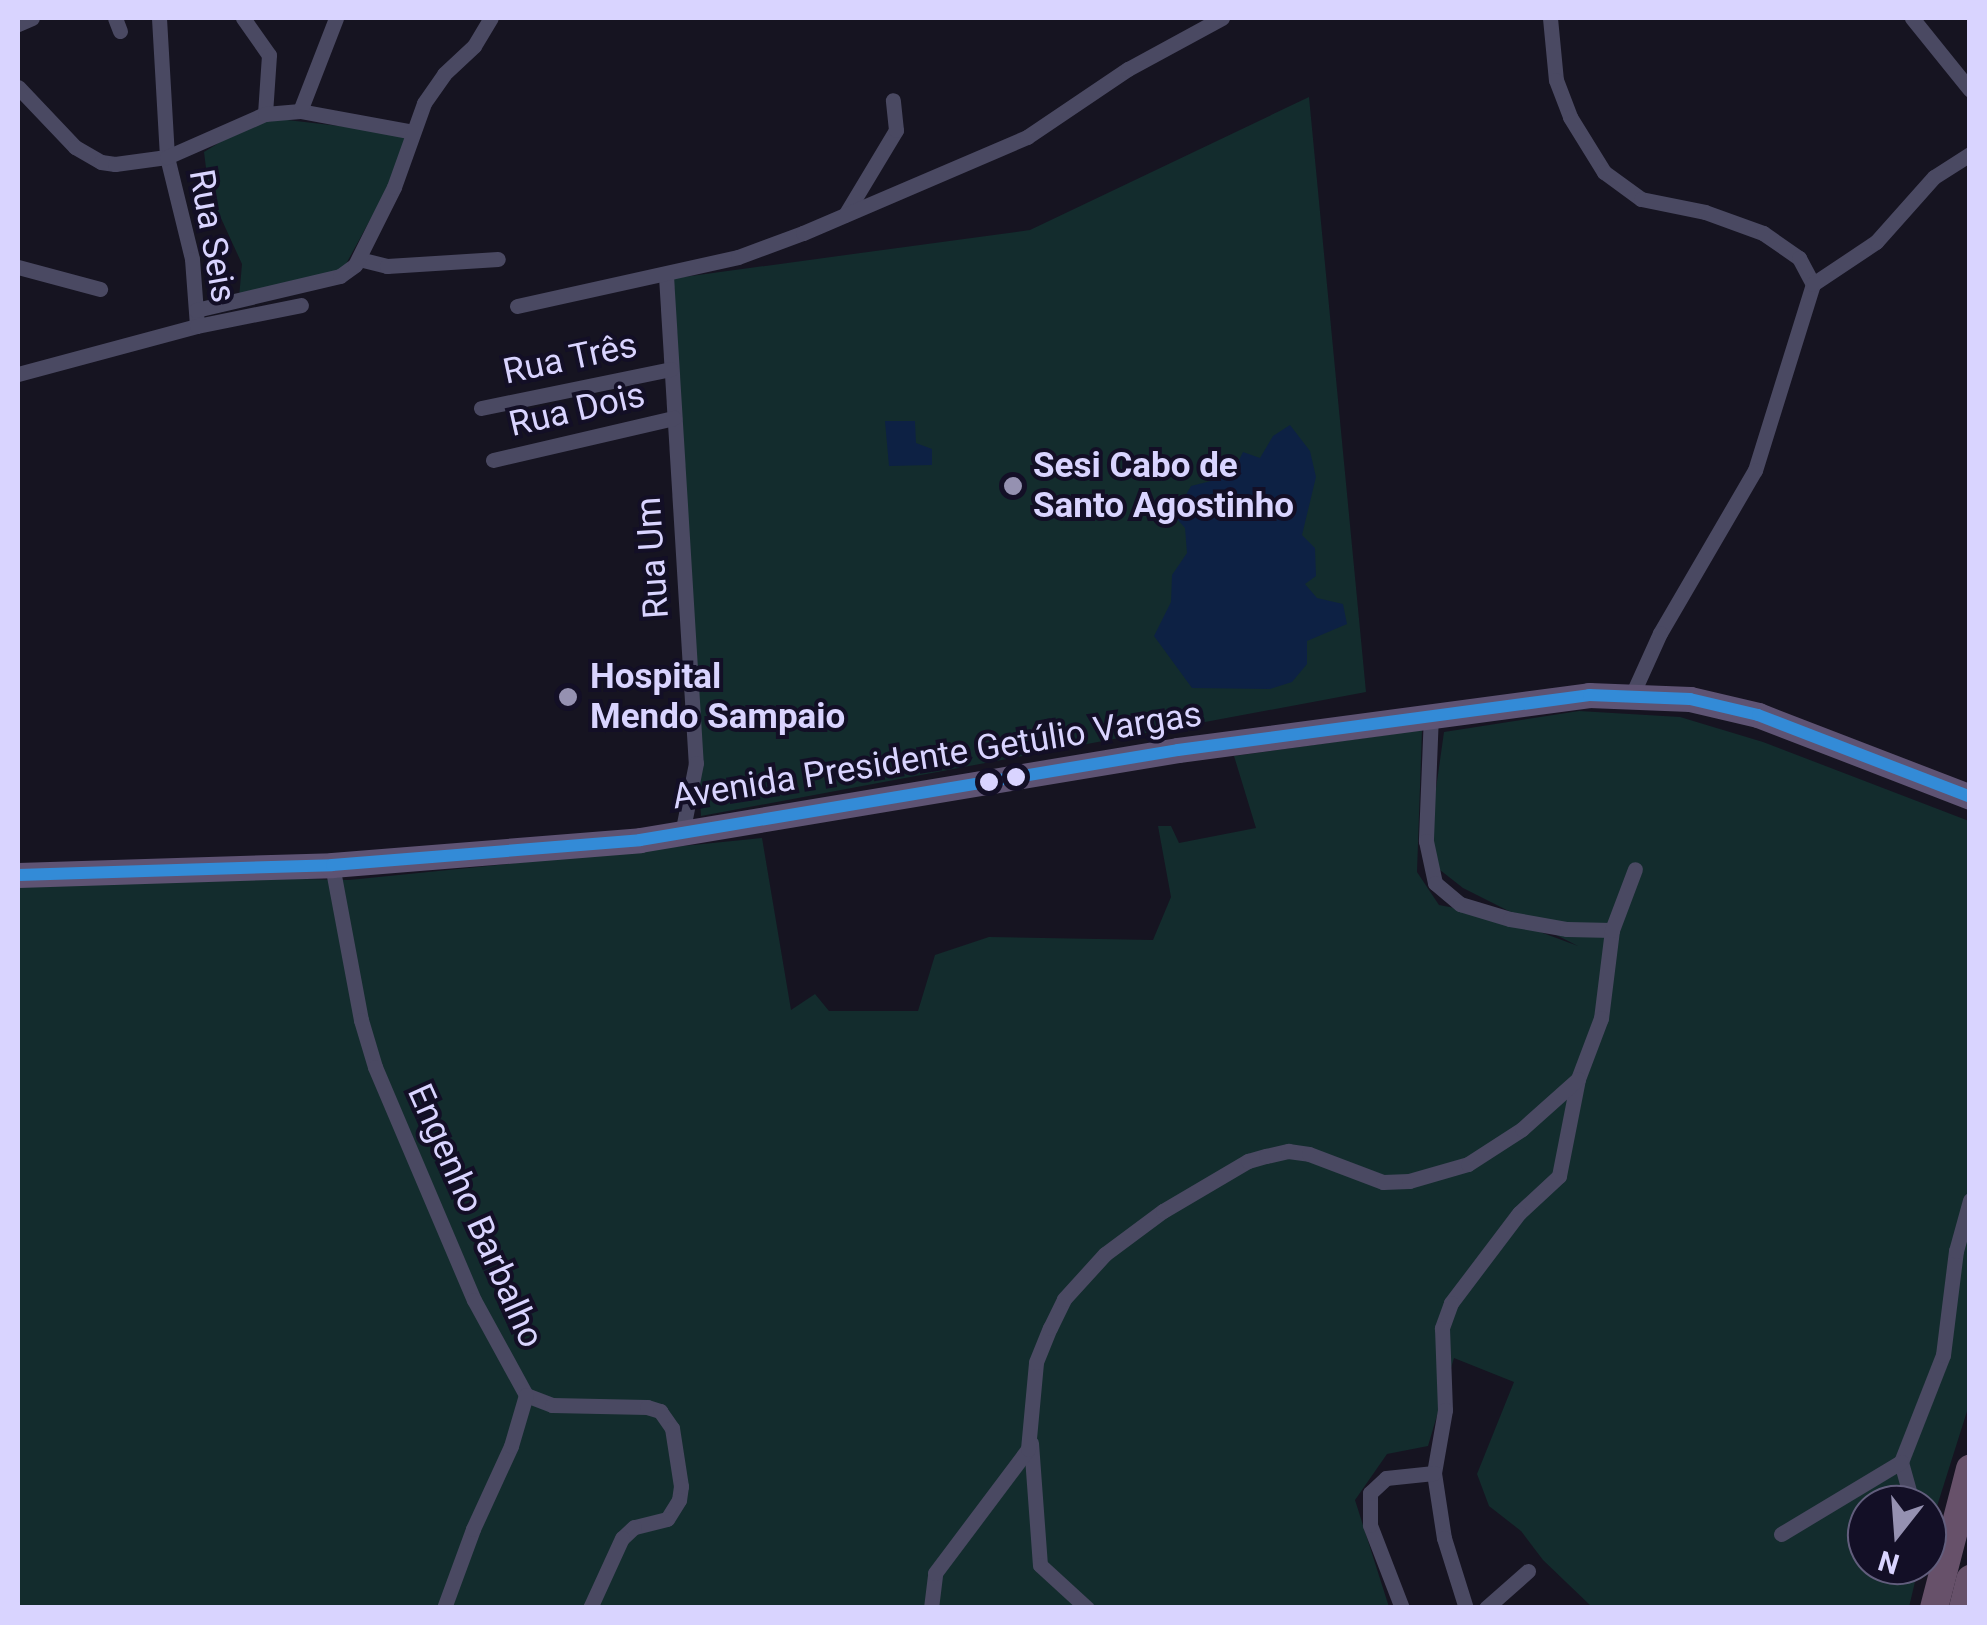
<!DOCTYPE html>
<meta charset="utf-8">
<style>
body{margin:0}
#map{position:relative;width:1987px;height:1625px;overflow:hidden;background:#161421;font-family:Roboto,sans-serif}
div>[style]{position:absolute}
.green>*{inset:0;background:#132c2d}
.water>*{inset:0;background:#0d2144}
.street>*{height:15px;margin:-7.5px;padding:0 7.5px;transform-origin:7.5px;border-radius:7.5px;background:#4a4962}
.primary>*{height:25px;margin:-12.5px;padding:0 12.5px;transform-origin:12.5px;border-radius:12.5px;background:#5e5373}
.highway>*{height:28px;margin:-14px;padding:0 14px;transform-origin:14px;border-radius:14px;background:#67516a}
.bus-1>*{height:12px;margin:-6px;padding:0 6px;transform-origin:6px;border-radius:6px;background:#338bd7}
.dots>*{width:28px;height:28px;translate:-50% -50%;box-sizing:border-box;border:5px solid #130f26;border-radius:50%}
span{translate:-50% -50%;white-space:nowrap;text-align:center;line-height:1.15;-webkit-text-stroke:8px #130f26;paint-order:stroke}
.street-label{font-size:35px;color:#d9d4ff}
.poi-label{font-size:35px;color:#d9d4ff;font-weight:700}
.left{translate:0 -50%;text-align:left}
.frame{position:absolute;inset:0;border:20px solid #d9d4ff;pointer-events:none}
.north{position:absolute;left:1847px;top:1485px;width:100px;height:100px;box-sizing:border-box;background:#130f26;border:2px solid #625e7d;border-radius:50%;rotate:197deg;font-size:28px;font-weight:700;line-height:40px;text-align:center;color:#d9d4ff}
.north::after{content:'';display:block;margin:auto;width:35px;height:45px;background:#9591b1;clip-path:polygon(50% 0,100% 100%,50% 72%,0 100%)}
</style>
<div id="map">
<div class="green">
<i style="clip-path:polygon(1309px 97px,1366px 692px,701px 816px,669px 279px,1030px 230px)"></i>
<i style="clip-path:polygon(261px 117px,409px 134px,393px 178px,340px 275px,239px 298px,242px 264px,209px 192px,204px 152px)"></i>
<i style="clip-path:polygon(1579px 711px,1680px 717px,1763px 742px,1969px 821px,1969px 1405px,1927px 1538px,1927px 1505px,1867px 1505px,1867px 1565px,1919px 1565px,1909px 1607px,1592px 1607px,1543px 1560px,1521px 1531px,1489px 1506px,1477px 1474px,1514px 1382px,1454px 1358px,1428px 1446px,1387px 1454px,1355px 1500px,1389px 1607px,18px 1607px,18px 885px,251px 878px,349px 880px,762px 838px,791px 1010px,815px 994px,829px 1011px,918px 1011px,935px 955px,989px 937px,1153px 940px,1171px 897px,1158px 826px,1171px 826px,1179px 843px,1256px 828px,1234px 756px,1422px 730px,1417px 872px,1439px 905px,1497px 916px,1578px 946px,1463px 888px,1426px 859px,1444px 732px)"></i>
</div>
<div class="water">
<i style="clip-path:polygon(885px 421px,915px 421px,916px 443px,932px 449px,932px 465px,889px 466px)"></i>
<i style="clip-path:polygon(1290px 425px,1310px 451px,1316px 477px,1302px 535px,1315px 548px,1316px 576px,1305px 584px,1317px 598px,1343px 604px,1347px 624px,1307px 641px,1307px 664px,1292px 682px,1270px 689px,1192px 688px,1154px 636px,1171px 602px,1172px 575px,1187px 553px,1185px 528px,1177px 519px,1182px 502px,1191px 486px,1231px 476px,1243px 452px,1260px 458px,1273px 436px)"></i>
</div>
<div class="street">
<i style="left:115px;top:18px;width:14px;rotate:69deg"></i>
<i style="left:159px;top:18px;width:139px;rotate:86.7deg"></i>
<i style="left:167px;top:157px;width:105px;rotate:76.2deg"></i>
<i style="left:192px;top:259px;width:67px;rotate:85.7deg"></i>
<i style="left:243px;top:18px;width:45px;rotate:54.9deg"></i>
<i style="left:269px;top:55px;width:59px;rotate:93.9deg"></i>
<i style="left:1550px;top:18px;width:62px;rotate:84.5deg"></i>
<i style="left:1556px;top:80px;width:40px;rotate:69deg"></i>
<i style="left:1570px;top:117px;width:65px;rotate:58.3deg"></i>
<i style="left:1604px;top:172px;width:46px;rotate:36.1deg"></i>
<i style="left:1641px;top:199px;width:65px;rotate:11.5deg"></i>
<i style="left:1705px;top:212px;width:62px;rotate:19.9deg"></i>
<i style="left:1763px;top:233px;width:44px;rotate:34.8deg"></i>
<i style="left:1799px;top:258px;width:30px;rotate:62deg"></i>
<i style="left:1813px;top:284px;width:195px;rotate:107.3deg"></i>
<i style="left:1755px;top:470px;width:189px;rotate:120.2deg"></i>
<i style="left:1660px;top:633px;width:68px;rotate:114.3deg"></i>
<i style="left:1912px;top:18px;width:92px;rotate:51.1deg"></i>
<i style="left:18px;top:24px;width:15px;rotate:-23deg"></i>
<i style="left:18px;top:87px;width:83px;rotate:46.5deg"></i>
<i style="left:75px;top:147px;width:30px;rotate:30deg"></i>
<i style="left:101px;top:162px;width:14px;rotate:8deg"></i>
<i style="left:115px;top:164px;width:52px;rotate:-7.7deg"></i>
<i style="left:167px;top:157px;width:107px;rotate:-23.7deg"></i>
<i style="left:265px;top:114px;width:35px;rotate:-5deg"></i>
<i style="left:300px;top:111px;width:115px;rotate:10.5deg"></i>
<i style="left:300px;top:111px;width:100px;rotate:-68.8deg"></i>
<i style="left:845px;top:215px;width:99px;rotate:-59deg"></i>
<i style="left:896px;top:130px;width:30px;rotate:-96deg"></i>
<i style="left:359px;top:259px;width:29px;rotate:14deg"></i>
<i style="left:387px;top:266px;width:111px;rotate:-3.6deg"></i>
<i style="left:18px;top:267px;width:85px;rotate:15deg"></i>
<i style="left:666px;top:276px;width:488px;rotate:86.5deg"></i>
<i style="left:696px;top:763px;width:72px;rotate:101.2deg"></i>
<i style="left:1813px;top:284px;width:76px;rotate:-33.7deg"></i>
<i style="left:1876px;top:242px;width:87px;rotate:-48.3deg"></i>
<i style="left:1934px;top:177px;width:43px;rotate:-32.6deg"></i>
<i style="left:517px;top:306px;width:226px;rotate:-12.5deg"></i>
<i style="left:738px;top:257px;width:69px;rotate:-20.3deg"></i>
<i style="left:803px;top:233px;width:244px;rotate:-23.2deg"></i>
<i style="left:1027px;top:137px;width:122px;rotate:-34deg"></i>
<i style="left:1128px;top:69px;width:107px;rotate:-28.5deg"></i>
<i style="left:196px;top:310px;width:148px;rotate:-13.3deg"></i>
<i style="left:340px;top:276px;width:19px;rotate:-36deg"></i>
<i style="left:355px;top:265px;width:87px;rotate:-63.4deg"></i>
<i style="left:394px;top:187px;width:89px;rotate:-70.3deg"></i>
<i style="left:424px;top:103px;width:35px;rotate:-55deg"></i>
<i style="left:444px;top:74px;width:41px;rotate:-43deg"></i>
<i style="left:474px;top:46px;width:33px;rotate:-59deg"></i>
<i style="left:18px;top:374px;width:185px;rotate:-15deg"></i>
<i style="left:197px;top:326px;width:106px;rotate:-11.4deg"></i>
<i style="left:481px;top:408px;width:194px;rotate:-11.6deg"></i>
<i style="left:493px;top:460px;width:186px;rotate:-13.1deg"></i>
<i style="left:1431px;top:714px;width:127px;rotate:92.3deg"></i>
<i style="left:1426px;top:841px;width:43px;rotate:77.9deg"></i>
<i style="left:1435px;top:883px;width:33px;rotate:40deg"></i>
<i style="left:1460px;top:904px;width:52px;rotate:16.7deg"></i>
<i style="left:1510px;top:919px;width:58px;rotate:10deg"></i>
<i style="left:1567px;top:929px;width:45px;rotate:1.3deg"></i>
<i style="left:1612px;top:930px;width:89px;rotate:97.1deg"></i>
<i style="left:1601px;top:1018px;width:65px;rotate:110.7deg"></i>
<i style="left:1578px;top:1079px;width:99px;rotate:101.1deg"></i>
<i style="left:1559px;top:1176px;width:54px;rotate:137.2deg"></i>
<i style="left:1519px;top:1213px;width:113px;rotate:127.1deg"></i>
<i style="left:1451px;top:1303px;width:27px;rotate:110deg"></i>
<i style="left:1442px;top:1328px;width:82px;rotate:87.9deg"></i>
<i style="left:1445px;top:1410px;width:64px;rotate:99.9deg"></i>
<i style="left:1434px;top:1473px;width:66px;rotate:81.3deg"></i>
<i style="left:1444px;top:1538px;width:73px;rotate:72.6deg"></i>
<i style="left:332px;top:865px;width:158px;rotate:79.4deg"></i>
<i style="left:361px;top:1020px;width:49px;rotate:73.4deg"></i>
<i style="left:375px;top:1067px;width:253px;rotate:67deg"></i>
<i style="left:474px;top:1300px;width:108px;rotate:61.3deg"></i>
<i style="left:526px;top:1395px;width:28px;rotate:21deg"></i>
<i style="left:552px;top:1405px;width:95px;rotate:1.2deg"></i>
<i style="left:647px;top:1407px;width:14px;rotate:17deg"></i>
<i style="left:660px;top:1411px;width:21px;rotate:55deg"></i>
<i style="left:672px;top:1428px;width:59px;rotate:81.2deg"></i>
<i style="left:681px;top:1486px;width:14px;rotate:98deg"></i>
<i style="left:679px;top:1500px;width:22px;rotate:122deg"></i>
<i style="left:667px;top:1519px;width:34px;rotate:166deg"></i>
<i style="left:634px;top:1527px;width:16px;rotate:137deg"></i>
<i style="left:622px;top:1538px;width:77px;rotate:114.6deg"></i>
<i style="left:1612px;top:930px;width:65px;rotate:-69.3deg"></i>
<i style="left:1031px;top:1443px;width:122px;rotate:85.8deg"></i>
<i style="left:1040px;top:1565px;width:64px;rotate:42.5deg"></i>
<i style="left:1913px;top:1505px;width:45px;rotate:-105.6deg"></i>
<i style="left:1901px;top:1462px;width:115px;rotate:-68.6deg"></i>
<i style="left:1943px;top:1355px;width:105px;rotate:-82.9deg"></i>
<i style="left:1956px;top:1251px;width:53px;rotate:-74.6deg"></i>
<i style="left:1781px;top:1534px;width:140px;rotate:-31deg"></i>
<i style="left:444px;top:1608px;width:84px;rotate:-69.8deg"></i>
<i style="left:473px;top:1529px;width:91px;rotate:-65.4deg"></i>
<i style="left:511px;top:1446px;width:53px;rotate:-73.6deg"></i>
<i style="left:931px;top:1608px;width:35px;rotate:-83deg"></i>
<i style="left:935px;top:1573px;width:155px;rotate:-53.1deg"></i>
<i style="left:1028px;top:1449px;width:87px;rotate:-84.7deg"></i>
<i style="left:1036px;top:1362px;width:37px;rotate:-68deg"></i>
<i style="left:1050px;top:1328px;width:32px;rotate:-64deg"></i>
<i style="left:1064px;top:1299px;width:61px;rotate:-47.7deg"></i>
<i style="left:1105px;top:1254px;width:72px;rotate:-36.6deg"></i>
<i style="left:1163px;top:1211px;width:99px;rotate:-30.5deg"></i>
<i style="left:1248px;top:1161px;width:19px;rotate:-16deg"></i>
<i style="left:1266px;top:1156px;width:23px;rotate:-13deg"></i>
<i style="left:1288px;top:1151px;width:21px;rotate:8deg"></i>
<i style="left:1309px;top:1154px;width:79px;rotate:20.7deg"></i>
<i style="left:1383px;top:1182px;width:26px;rotate:-2deg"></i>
<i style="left:1409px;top:1181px;width:61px;rotate:-16.1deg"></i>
<i style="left:1468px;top:1164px;width:64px;rotate:-32.9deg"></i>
<i style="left:1522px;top:1129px;width:75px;rotate:-41.8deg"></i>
<i style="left:1402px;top:1608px;width:89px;rotate:-111.1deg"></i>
<i style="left:1370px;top:1525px;width:32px;rotate:-90deg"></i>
<i style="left:1370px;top:1493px;width:22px;rotate:-43deg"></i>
<i style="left:1386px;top:1478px;width:48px;rotate:-5.9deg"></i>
<i style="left:1486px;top:1608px;width:56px;rotate:-41.4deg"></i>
</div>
<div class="primary">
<i style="left:18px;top:875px;width:314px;rotate:-1.8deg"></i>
<i style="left:332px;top:865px;width:309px;rotate:-4.6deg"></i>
<i style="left:640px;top:840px;width:545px;rotate:-9.5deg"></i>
<i style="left:1178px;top:750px;width:415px;rotate:-7.6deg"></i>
<i style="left:1589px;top:695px;width:101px;rotate:2.3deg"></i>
<i style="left:1690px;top:699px;width:70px;rotate:13.2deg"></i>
<i style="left:1758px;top:715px;width:227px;rotate:21.1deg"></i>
</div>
<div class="highway">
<i style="left:1934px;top:1608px;width:144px;rotate:-75.5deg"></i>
<i style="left:1963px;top:1608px;width:30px;rotate:-76deg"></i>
</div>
<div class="bus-1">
<i style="left:18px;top:875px;width:314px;rotate:-1.8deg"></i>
<i style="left:332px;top:865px;width:309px;rotate:-4.6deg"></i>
<i style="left:640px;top:840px;width:545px;rotate:-9.5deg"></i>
<i style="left:1178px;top:750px;width:415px;rotate:-7.6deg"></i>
<i style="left:1589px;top:695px;width:101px;rotate:2.3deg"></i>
<i style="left:1690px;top:699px;width:70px;rotate:13.2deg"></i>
<i style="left:1758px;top:715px;width:227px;rotate:21.1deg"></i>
</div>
<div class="dots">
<i style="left:1013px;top:486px;background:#9591b1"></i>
<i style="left:568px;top:697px;background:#9591b1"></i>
<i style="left:1016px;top:777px;background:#d9d4ff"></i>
<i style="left:989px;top:782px;background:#d9d4ff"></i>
</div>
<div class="street-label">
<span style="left:212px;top:236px;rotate:80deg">Rua Seis</span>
<span style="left:570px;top:359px;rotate:-12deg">Rua Três</span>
<span style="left:577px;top:410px;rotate:-13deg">Rua Dois</span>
<span style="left:653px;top:558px;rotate:-94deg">Rua Um</span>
<span style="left:937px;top:756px;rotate:-9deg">Avenida Presidente Getúlio Vargas</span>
<span style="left:475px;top:1216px;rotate:66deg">Engenho Barbalho</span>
</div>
<div class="poi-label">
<span class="left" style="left:1033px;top:486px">Sesi Cabo de<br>Santo Agostinho</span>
<span class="left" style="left:590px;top:697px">Hospital<br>Mendo Sampaio</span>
</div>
<div class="frame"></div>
<div class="north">N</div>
</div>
